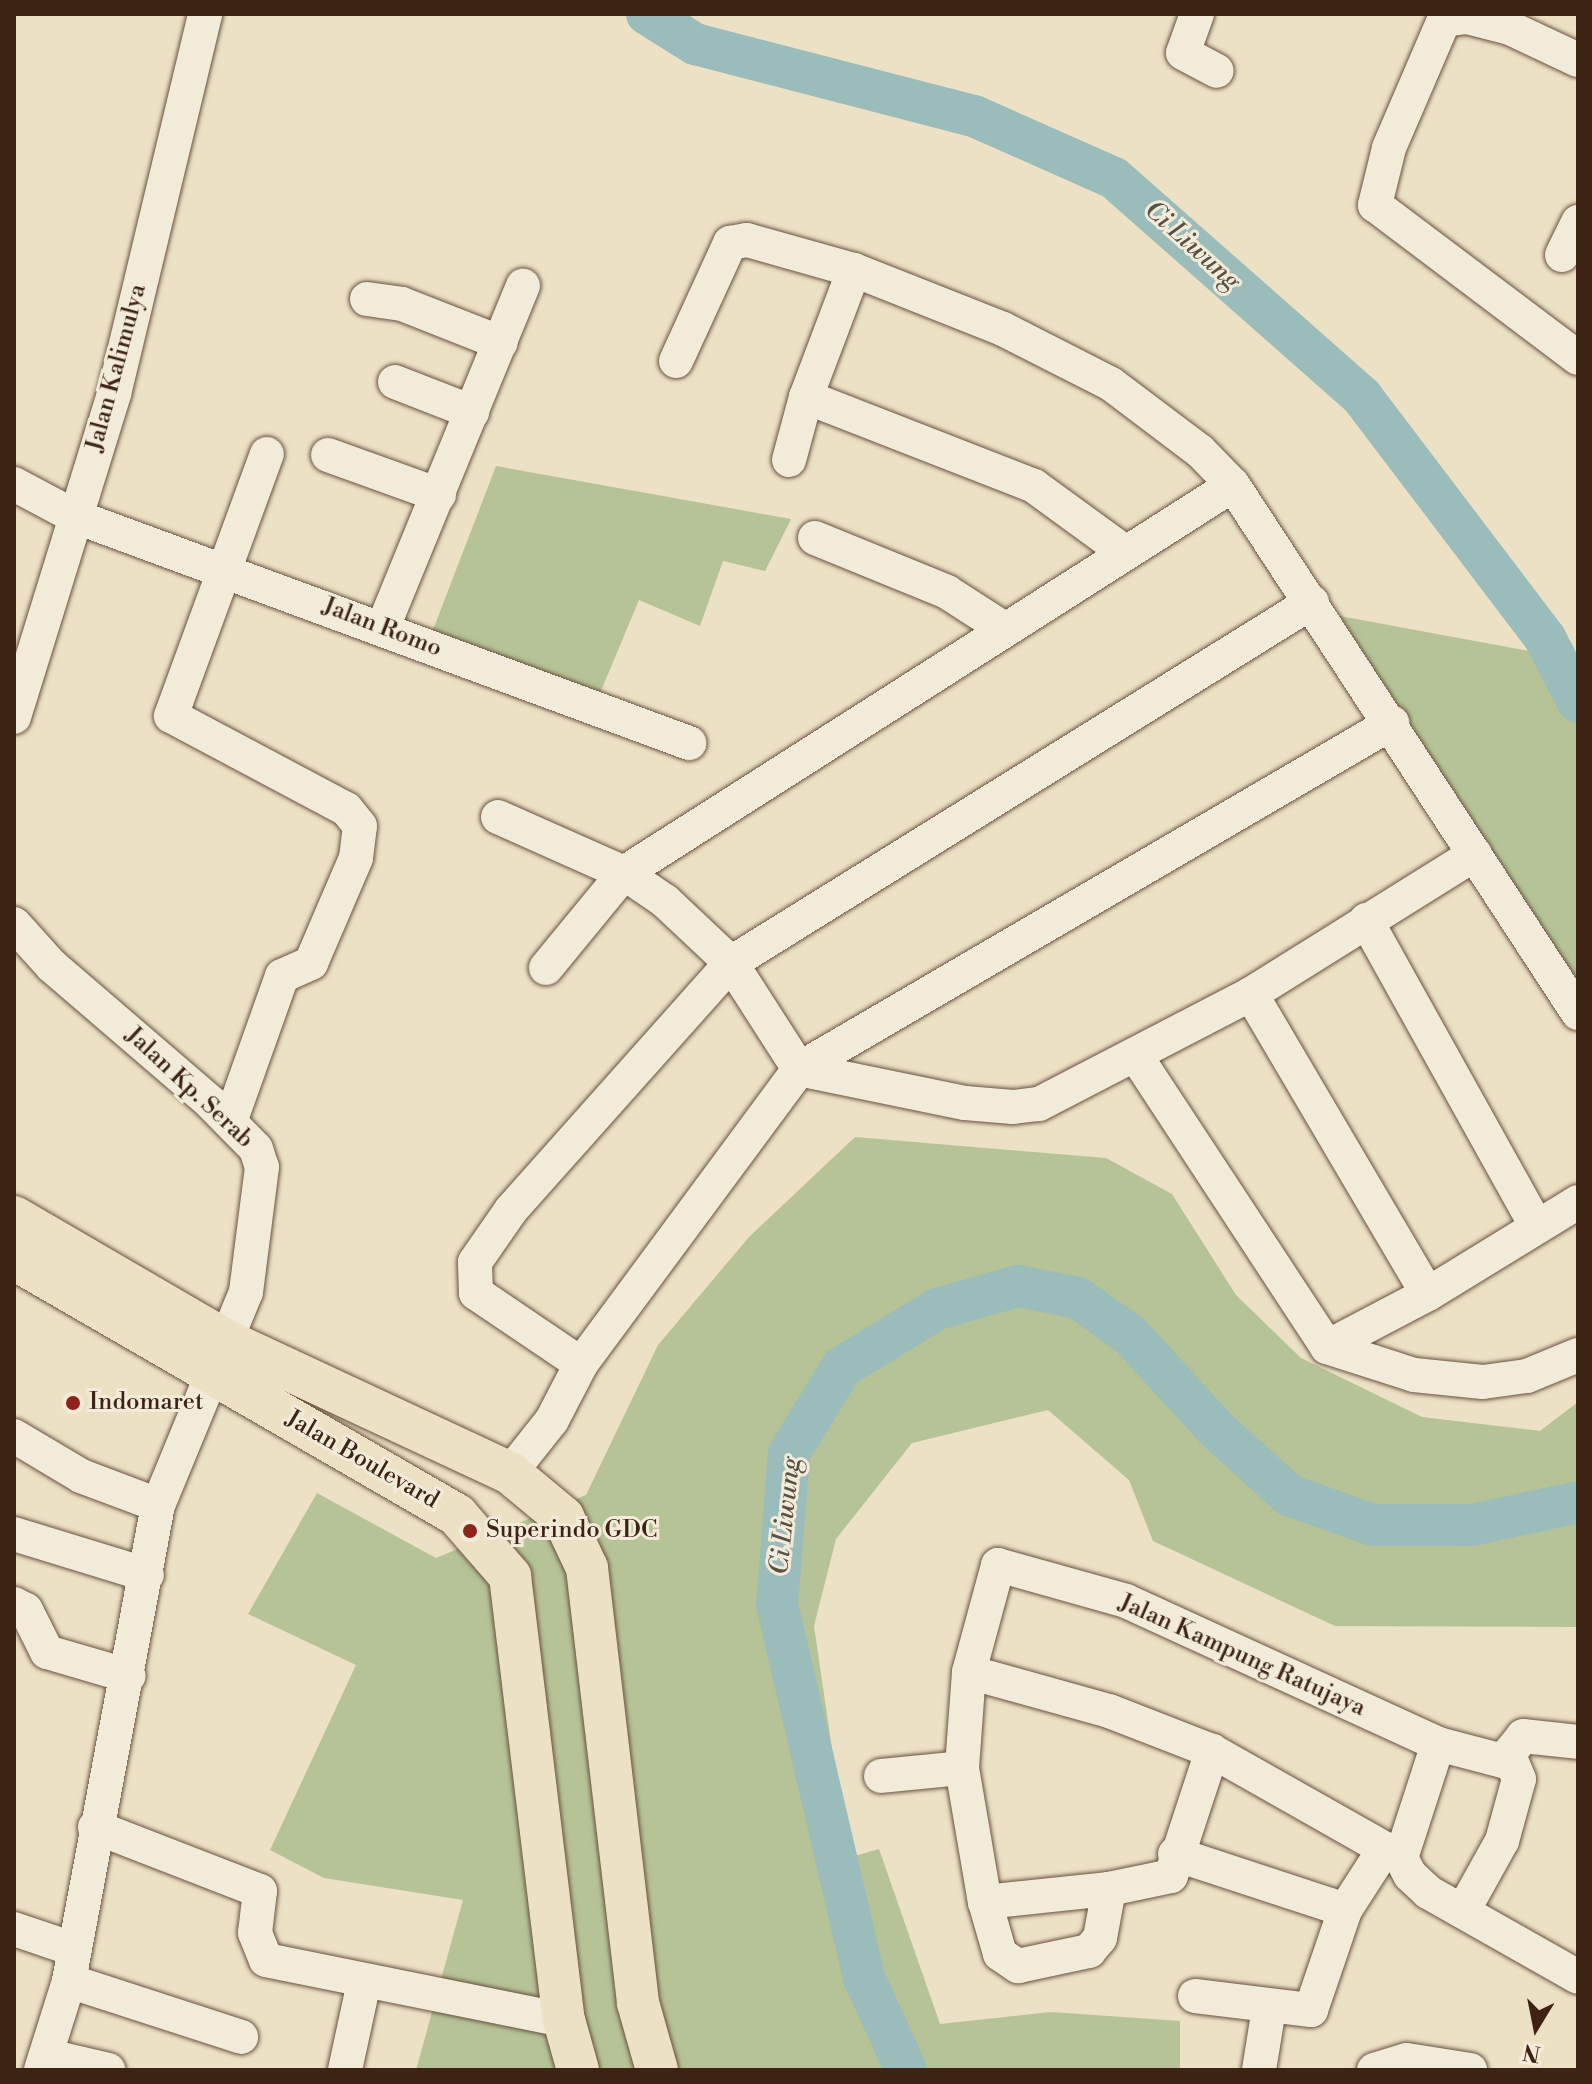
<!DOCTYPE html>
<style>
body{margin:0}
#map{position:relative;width:1592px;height:2084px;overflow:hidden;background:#ece0c5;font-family:"Libre Bodoni",serif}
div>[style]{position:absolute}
.green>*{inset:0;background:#b6c396}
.river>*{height:42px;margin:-21px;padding:0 21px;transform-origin:21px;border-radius:21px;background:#9abcba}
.roads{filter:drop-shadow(0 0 2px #685240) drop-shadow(0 0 2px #685240)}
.minor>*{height:34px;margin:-17px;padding:0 17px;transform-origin:17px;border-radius:17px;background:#f3ebd9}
.major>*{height:42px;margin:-21px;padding:0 21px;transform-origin:21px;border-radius:21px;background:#ece0c5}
.dots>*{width:22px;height:22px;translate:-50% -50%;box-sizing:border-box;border:4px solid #f3ebd9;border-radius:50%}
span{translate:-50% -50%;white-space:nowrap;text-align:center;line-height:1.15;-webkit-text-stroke:6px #f3ebd9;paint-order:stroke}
.street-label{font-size:24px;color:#3c2314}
.poi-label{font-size:24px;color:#3c2314}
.left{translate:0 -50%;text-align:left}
.water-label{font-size:26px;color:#585146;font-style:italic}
.frame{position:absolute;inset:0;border:16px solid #3c2314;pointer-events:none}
.north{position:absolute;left:1496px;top:1988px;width:80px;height:80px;-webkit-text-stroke:6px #f3ebd9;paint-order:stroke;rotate:190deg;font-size:22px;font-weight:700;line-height:32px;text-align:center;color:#3c2314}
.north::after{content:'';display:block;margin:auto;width:28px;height:36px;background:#3c2314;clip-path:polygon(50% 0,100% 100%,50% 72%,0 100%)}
</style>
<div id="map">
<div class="green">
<i style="clip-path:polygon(496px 466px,791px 519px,765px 571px,723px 561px,700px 626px,639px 600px,590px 717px,421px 661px)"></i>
<i style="clip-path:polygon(1340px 616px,1578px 660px,1578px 989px)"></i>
<i style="clip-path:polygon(855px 1137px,1106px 1158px,1172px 1194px,1236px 1295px,1301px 1358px,1422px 1417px,1540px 1431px,1578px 1402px,1578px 1627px,1335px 1626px,1153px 1541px,1129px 1480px,1048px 1410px,912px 1443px,836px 1539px,814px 1626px,848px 1858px,879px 1849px,940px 2024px,1051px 2012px,1180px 2021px,1180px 2070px,416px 2070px,463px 1900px,324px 1878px,270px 1850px,356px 1665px,248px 1614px,317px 1493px,436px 1558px,586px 1495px,658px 1345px,749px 1237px)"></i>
</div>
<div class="river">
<i style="left:647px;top:14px;width:57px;rotate:32deg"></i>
<i style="left:695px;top:44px;width:288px;rotate:14.5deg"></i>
<i style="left:974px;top:116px;width:153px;rotate:23.9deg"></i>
<i style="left:1114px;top:178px;width:331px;rotate:41.4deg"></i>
<i style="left:1362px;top:397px;width:303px;rotate:52.8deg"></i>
<i style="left:1545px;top:638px;width:72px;rotate:62.7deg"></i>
<i style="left:906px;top:2070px;width:101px;rotate:-114.5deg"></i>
<i style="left:864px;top:1978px;width:383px;rotate:-103.1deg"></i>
<i style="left:777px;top:1605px;width:152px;rotate:-85.5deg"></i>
<i style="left:789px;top:1453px;width:101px;rotate:-58.4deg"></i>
<i style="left:842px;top:1367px;width:111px;rotate:-31.4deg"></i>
<i style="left:937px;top:1309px;width:84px;rotate:-15.9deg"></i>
<i style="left:1018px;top:1286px;width:61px;rotate:11.3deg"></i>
<i style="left:1078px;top:1298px;width:64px;rotate:35.4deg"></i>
<i style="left:1130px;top:1335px;width:127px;rotate:47.5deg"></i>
<i style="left:1216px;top:1429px;width:98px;rotate:42.1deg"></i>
<i style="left:1289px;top:1495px;width:89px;rotate:19.7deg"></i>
<i style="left:1373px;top:1525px;width:99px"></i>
<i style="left:1472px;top:1525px;width:108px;rotate:-12.2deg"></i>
</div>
<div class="roads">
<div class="minor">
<i style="left:1197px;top:14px;width:41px;rotate:109.7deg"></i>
<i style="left:1183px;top:53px;width:38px;rotate:28deg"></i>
<i style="left:1578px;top:60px;width:75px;rotate:-154.8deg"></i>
<i style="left:1510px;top:28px;width:44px;rotate:-165.7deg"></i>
<i style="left:1467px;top:17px;width:23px;rotate:173deg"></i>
<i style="left:1444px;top:20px;width:139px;rotate:113.3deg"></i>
<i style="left:1389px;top:148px;width:59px;rotate:103.8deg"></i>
<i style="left:1375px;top:205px;width:254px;rotate:37deg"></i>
<i style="left:1562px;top:255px;width:37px;rotate:-64deg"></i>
<i style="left:367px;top:299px;width:35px;rotate:8deg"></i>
<i style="left:402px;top:304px;width:106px;rotate:21.5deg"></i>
<i style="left:676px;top:361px;width:130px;rotate:-65.4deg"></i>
<i style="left:730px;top:243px;width:17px;rotate:-10deg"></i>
<i style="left:747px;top:240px;width:111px;rotate:15.7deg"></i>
<i style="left:395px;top:382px;width:83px;rotate:21.3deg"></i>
<i style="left:806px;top:397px;width:245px;rotate:21.3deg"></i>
<i style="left:1034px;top:486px;width:110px;rotate:36.1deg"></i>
<i style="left:328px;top:455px;width:118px;rotate:19.8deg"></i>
<i style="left:789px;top:460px;width:65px;rotate:-74.9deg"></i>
<i style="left:806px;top:397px;width:136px;rotate:-69.3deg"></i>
<i style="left:854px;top:270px;width:160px;rotate:21.6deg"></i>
<i style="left:1003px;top:329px;width:121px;rotate:27deg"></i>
<i style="left:1111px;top:384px;width:111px;rotate:37deg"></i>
<i style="left:1200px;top:451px;width:47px;rotate:45.9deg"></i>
<i style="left:1233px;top:485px;width:631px;rotate:56.84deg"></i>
<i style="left:14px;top:484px;width:68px;rotate:28.1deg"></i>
<i style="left:74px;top:516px;width:656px;rotate:20.26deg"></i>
<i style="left:815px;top:538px;width:143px;rotate:22.2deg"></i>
<i style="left:947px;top:592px;width:67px;rotate:32.7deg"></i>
<i style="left:383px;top:627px;width:369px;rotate:-67.7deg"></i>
<i style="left:14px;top:717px;width:338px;rotate:-72.8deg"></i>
<i style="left:114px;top:394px;width:391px;rotate:-76.5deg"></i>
<i style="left:498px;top:817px;width:138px;rotate:24deg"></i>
<i style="left:624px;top:873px;width:50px;rotate:34.3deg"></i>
<i style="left:665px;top:901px;width:91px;rotate:43.2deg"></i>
<i style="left:731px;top:963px;width:126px;rotate:57.3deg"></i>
<i style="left:799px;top:1069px;width:687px;rotate:-30.26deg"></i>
<i style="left:1366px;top:920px;width:350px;rotate:60.9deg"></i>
<i style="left:14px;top:924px;width:57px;rotate:47.9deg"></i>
<i style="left:52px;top:966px;width:210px;rotate:40.7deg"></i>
<i style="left:211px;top:1103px;width:64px;rotate:45.6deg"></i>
<i style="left:256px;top:1149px;width:19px;rotate:72deg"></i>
<i style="left:262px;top:1167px;width:126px;rotate:97.3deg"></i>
<i style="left:246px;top:1292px;width:230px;rotate:112.4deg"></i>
<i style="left:158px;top:1505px;width:484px;rotate:100.6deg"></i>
<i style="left:69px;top:1981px;width:93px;rotate:107.5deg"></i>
<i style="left:546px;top:968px;width:123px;rotate:-50.6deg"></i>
<i style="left:624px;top:873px;width:722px;rotate:-32.5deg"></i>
<i style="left:1251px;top:994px;width:348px;rotate:59.5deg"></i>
<i style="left:1136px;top:1056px;width:348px;rotate:56.7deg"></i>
<i style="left:1327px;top:1347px;width:91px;rotate:17.8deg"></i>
<i style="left:1414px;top:1375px;width:69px;rotate:5.8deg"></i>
<i style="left:1483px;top:1382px;width:44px;rotate:-7.8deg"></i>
<i style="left:1527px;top:1376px;width:55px;rotate:-22.4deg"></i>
<i style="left:230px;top:1122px;width:155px;rotate:-70.4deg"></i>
<i style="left:282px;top:976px;width:32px;rotate:-24deg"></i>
<i style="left:311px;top:963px;width:114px;rotate:-66.8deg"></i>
<i style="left:356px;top:858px;width:32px;rotate:-83deg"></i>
<i style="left:360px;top:826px;width:22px;rotate:-129deg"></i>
<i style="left:346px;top:809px;width:198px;rotate:-152deg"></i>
<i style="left:171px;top:716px;width:279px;rotate:-69.9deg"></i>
<i style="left:1327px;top:1347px;width:114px;rotate:-27.7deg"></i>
<i style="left:1428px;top:1294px;width:176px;rotate:-31.5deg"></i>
<i style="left:581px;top:1364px;width:127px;rotate:-145.9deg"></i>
<i style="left:476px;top:1293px;width:31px;rotate:-92deg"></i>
<i style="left:475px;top:1262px;width:63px;rotate:-55.3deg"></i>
<i style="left:511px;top:1210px;width:331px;rotate:-48.3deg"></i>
<i style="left:731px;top:963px;width:684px;rotate:-31.85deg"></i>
<i style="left:14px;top:1436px;width:78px;rotate:30.8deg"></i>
<i style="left:81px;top:1476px;width:82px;rotate:20.6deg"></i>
<i style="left:510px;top:1473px;width:68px;rotate:-51.6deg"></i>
<i style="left:552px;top:1420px;width:63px;rotate:-62.6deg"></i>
<i style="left:581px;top:1364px;width:367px;rotate:-53.5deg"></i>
<i style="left:799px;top:1069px;width:169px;rotate:11.6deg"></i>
<i style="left:965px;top:1103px;width:48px;rotate:4.8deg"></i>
<i style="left:1013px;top:1107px;width:26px;rotate:-7deg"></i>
<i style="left:1039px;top:1104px;width:239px;rotate:-27.4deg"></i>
<i style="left:1251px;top:994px;width:264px;rotate:-32deg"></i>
<i style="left:14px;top:1534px;width:139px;rotate:17.1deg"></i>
<i style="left:14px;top:1604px;width:13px;rotate:27deg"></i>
<i style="left:26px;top:1610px;width:47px;rotate:63.4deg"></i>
<i style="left:47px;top:1652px;width:85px;rotate:16.3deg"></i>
<i style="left:969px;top:1672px;width:96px;rotate:94.2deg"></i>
<i style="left:962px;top:1768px;width:136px;rotate:80.3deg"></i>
<i style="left:985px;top:1902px;width:54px;rotate:73.9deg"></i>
<i style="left:1000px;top:1954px;width:22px;rotate:34deg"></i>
<i style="left:1018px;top:1966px;width:73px;rotate:-11.9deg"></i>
<i style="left:1089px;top:1951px;width:17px;rotate:-50deg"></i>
<i style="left:1100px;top:1938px;width:50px;rotate:-79.6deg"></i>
<i style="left:1109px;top:1889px;width:63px;rotate:-11.8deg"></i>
<i style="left:1171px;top:1876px;width:132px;rotate:-71.8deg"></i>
<i style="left:1212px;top:1751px;width:110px;rotate:-158.8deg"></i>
<i style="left:1109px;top:1711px;width:145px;rotate:-164.4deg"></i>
<i style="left:969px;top:1672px;width:111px;rotate:-74.8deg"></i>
<i style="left:998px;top:1565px;width:133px;rotate:15.7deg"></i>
<i style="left:1126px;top:1601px;width:343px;rotate:24.6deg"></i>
<i style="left:1438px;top:1744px;width:120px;rotate:108deg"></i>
<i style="left:1401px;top:1858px;width:19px;rotate:62deg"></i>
<i style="left:1410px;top:1875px;width:25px;rotate:43deg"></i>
<i style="left:1428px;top:1892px;width:172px;rotate:29.5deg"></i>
<i style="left:1438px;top:1744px;width:67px;rotate:14.7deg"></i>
<i style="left:1503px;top:1761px;width:32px;rotate:-51deg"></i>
<i style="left:1523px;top:1736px;width:55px;rotate:6.2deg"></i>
<i style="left:1212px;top:1751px;width:217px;rotate:29.5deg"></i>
<i style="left:881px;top:1776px;width:81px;rotate:-5.6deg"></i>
<i style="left:95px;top:1827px;width:177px;rotate:21.2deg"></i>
<i style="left:260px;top:1891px;width:42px;rotate:96.8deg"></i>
<i style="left:255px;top:1933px;width:29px;rotate:68deg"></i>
<i style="left:266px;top:1960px;width:304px;rotate:11.4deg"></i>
<i style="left:1175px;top:1854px;width:179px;rotate:18.2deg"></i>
<i style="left:985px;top:1902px;width:125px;rotate:-6deg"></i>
<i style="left:1463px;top:1911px;width:80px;rotate:-60.9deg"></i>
<i style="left:1502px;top:1841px;width:64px;rotate:-74.7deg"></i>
<i style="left:1519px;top:1779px;width:25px;rotate:-113deg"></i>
<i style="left:14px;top:1929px;width:62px;rotate:18.7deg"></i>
<i style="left:69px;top:1981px;width:181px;rotate:18deg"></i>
<i style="left:1195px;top:1996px;width:117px;rotate:6.9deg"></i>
<i style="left:1311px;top:2010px;width:106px;rotate:-71.2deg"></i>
<i style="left:1345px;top:1910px;width:70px;rotate:-57.2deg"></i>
<i style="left:48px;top:2056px;width:62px;rotate:13.1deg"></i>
<i style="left:345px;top:2070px;width:90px;rotate:-77.8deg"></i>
<i style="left:1259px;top:2070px;width:63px;rotate:-80.8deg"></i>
<i style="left:1374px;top:2070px;width:34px;rotate:-17deg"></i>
<i style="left:1407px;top:2060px;width:64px;rotate:9deg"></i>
</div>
<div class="major">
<i style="left:14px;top:1217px;width:249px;rotate:30.2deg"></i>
<i style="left:229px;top:1342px;width:310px;rotate:25deg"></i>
<i style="left:510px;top:1473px;width:69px;rotate:39.7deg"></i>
<i style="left:563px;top:1517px;width:56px;rotate:64.8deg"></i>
<i style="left:587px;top:1568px;width:438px;rotate:83.3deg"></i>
<i style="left:638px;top:2003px;width:70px;rotate:74.2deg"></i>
<i style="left:14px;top:1259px;width:512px;rotate:30.02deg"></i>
<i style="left:457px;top:1515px;width:81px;rotate:49deg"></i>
<i style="left:510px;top:1576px;width:447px;rotate:83.1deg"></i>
<i style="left:564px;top:2020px;width:52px;rotate:74.4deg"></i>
</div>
</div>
<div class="dots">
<i style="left:73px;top:1403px;background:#8f2418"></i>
<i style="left:470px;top:1531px;background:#8f2418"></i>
</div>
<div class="street-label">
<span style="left:117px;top:368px;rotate:-75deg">Jalan Kalimulya</span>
<span style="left:382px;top:628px;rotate:21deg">Jalan Romo</span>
<span style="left:189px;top:1088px;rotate:43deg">Jalan Kp. Serab</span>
<span style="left:362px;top:1460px;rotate:30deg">Jalan Boulevard</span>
<span style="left:1242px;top:1656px;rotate:24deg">Jalan Kampung Ratujaya</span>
</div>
<div class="poi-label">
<span class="left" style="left:89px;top:1403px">Indomaret</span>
<span class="left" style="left:486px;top:1531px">Superindo GDC</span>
</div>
<div class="water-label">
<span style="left:1192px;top:246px;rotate:42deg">Ci Liwung</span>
<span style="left:786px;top:1516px;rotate:-84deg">Ci Liwung</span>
</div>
<div class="frame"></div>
<div class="north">N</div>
</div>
